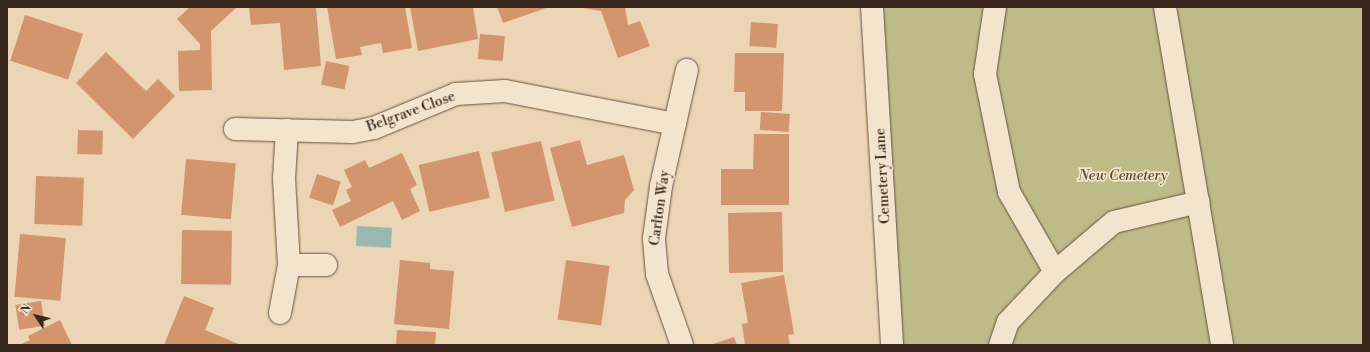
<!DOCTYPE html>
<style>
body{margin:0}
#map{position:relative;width:1370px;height:352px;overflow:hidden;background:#ecd5b4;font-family:"Libre Bodoni",serif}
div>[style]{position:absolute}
.green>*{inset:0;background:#bebb88;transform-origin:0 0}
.water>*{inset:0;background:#99b8b0;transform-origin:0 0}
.building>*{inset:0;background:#d2956d;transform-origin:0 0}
.roads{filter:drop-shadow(0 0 1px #665244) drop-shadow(0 0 1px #665244)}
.minor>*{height:22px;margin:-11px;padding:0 11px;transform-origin:11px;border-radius:11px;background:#f3e4ce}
span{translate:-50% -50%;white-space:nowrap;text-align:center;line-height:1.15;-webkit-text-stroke:3.5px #f3e4ce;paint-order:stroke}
.street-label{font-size:14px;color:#39271e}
.park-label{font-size:14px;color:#5a4c38;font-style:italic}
.frame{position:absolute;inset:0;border:8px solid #39271e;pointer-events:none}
.north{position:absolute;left:16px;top:296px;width:40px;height:40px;-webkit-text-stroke:3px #f3e4ce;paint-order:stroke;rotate:305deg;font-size:11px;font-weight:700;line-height:16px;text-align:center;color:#39271e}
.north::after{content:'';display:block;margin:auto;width:14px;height:18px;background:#39271e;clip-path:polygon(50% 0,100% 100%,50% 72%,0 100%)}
</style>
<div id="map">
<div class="green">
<i style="left:883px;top:7px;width:480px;height:339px"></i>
</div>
<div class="water">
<i style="left:357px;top:226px;width:35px;height:20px;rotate:3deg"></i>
</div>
<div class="building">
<i style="clip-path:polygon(190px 7px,237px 7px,211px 31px,212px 90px,179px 91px,178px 51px,200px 50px,200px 44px,177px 19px)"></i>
<i style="clip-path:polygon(249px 7px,316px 7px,321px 66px,284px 70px,280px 23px,251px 25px)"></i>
<i style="clip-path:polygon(327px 7px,405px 7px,412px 48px,383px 53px,381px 43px,360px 47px,362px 55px,336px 59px)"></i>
<i style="clip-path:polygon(410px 7px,473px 7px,478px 39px,418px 51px)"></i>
<i style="clip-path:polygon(497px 7px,549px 7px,503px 23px)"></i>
<i style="clip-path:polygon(577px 7px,625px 7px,628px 25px,640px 21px,650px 46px,618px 58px,601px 11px)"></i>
<i style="left:25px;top:15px;width:61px;height:48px;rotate:18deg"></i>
<i style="left:751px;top:22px;width:27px;height:24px;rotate:4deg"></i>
<i style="left:480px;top:34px;width:25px;height:25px;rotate:5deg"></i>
<i style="clip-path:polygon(106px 52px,146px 91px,158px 79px,175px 96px,133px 139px,76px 83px)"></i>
<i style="clip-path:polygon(735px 53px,784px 53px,782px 111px,745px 111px,745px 92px,734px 92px)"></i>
<i style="left:326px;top:61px;width:24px;height:24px;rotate:12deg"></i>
<i style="left:761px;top:112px;width:29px;height:18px;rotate:4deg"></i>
<i style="left:78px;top:130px;width:25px;height:24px;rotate:2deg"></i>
<i style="clip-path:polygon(754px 134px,789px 134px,789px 205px,721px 205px,721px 169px,753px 169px)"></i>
<i style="clip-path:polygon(580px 140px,587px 165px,624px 155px,634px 190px,625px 200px,624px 213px,572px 227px,550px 148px)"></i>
<i style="left:541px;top:141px;width:61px;height:51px;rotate:77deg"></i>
<i style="left:479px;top:151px;width:48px;height:62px;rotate:77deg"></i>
<i style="clip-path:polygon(402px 153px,417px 185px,410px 189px,420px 211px,402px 220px,393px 201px,340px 227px,332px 210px,351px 201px,346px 190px,352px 187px,344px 170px,365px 160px,369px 168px)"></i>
<i style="left:186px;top:159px;width:50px;height:56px;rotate:5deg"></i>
<i style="left:317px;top:174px;width:25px;height:25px;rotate:18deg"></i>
<i style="left:36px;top:176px;width:48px;height:48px;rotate:2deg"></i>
<i style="left:782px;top:212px;width:60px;height:54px;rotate:89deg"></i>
<i style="left:182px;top:230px;width:50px;height:54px;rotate:1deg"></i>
<i style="left:20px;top:234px;width:46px;height:63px;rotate:5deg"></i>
<i style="clip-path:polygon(400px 260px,430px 263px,430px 269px,454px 271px,449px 329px,394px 324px)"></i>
<i style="left:566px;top:260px;width:44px;height:60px;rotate:8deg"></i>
<i style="clip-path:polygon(784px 275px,794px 334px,788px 335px,790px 345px,745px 345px,742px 324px,748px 323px,741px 283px)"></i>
<i style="clip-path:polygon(184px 296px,214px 308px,205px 330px,241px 345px,164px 345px)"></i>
<i style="left:41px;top:301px;width:25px;height:26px;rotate:81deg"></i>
<i style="clip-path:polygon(60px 320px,72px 345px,19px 345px,30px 340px,28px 336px)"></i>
<i style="clip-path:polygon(397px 330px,436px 332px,435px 345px,396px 345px)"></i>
<i style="clip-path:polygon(734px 337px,737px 345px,710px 345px)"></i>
</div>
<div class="roads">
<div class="minor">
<i style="left:872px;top:7px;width:339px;rotate:86.6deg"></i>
<i style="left:995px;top:7px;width:68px;rotate:98.5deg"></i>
<i style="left:985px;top:74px;width:120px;rotate:78.5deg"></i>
<i style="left:1009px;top:192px;width:92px;rotate:60.1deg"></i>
<i style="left:1165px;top:7px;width:343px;rotate:80.4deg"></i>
<i style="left:235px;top:129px;width:118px;rotate:1.5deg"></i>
<i style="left:353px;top:132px;width:21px;rotate:-11deg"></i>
<i style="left:374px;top:128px;width:89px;rotate:-22.5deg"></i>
<i style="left:456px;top:94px;width:49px;rotate:-3.5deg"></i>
<i style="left:505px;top:91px;width:173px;rotate:11deg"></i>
<i style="left:289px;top:265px;width:37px"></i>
<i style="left:280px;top:313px;width:49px;rotate:-79.4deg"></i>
<i style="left:289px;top:265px;width:86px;rotate:-93.3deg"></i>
<i style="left:284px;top:179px;width:49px;rotate:-86.5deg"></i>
<i style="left:682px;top:345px;width:75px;rotate:-109.4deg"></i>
<i style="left:657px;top:274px;width:36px;rotate:-95deg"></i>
<i style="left:654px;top:238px;width:52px;rotate:-82.3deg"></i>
<i style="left:661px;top:186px;width:119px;rotate:-77.4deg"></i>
<i style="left:1000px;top:345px;width:24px;rotate:-71deg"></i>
<i style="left:1008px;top:322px;width:69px;rotate:-46.8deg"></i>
<i style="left:1055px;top:272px;width:77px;rotate:-40.3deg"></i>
<i style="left:1114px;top:222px;width:87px;rotate:-13.2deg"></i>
</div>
</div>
<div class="street-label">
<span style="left:411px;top:112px;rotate:-20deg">Belgrave Close</span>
<span style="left:883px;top:176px;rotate:-93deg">Cemetery Lane</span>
<span style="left:660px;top:208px;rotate:-82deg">Carlton Way</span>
</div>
<div class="park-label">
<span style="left:1123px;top:176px">New Cemetery</span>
</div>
<div class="frame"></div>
<div class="north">N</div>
</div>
